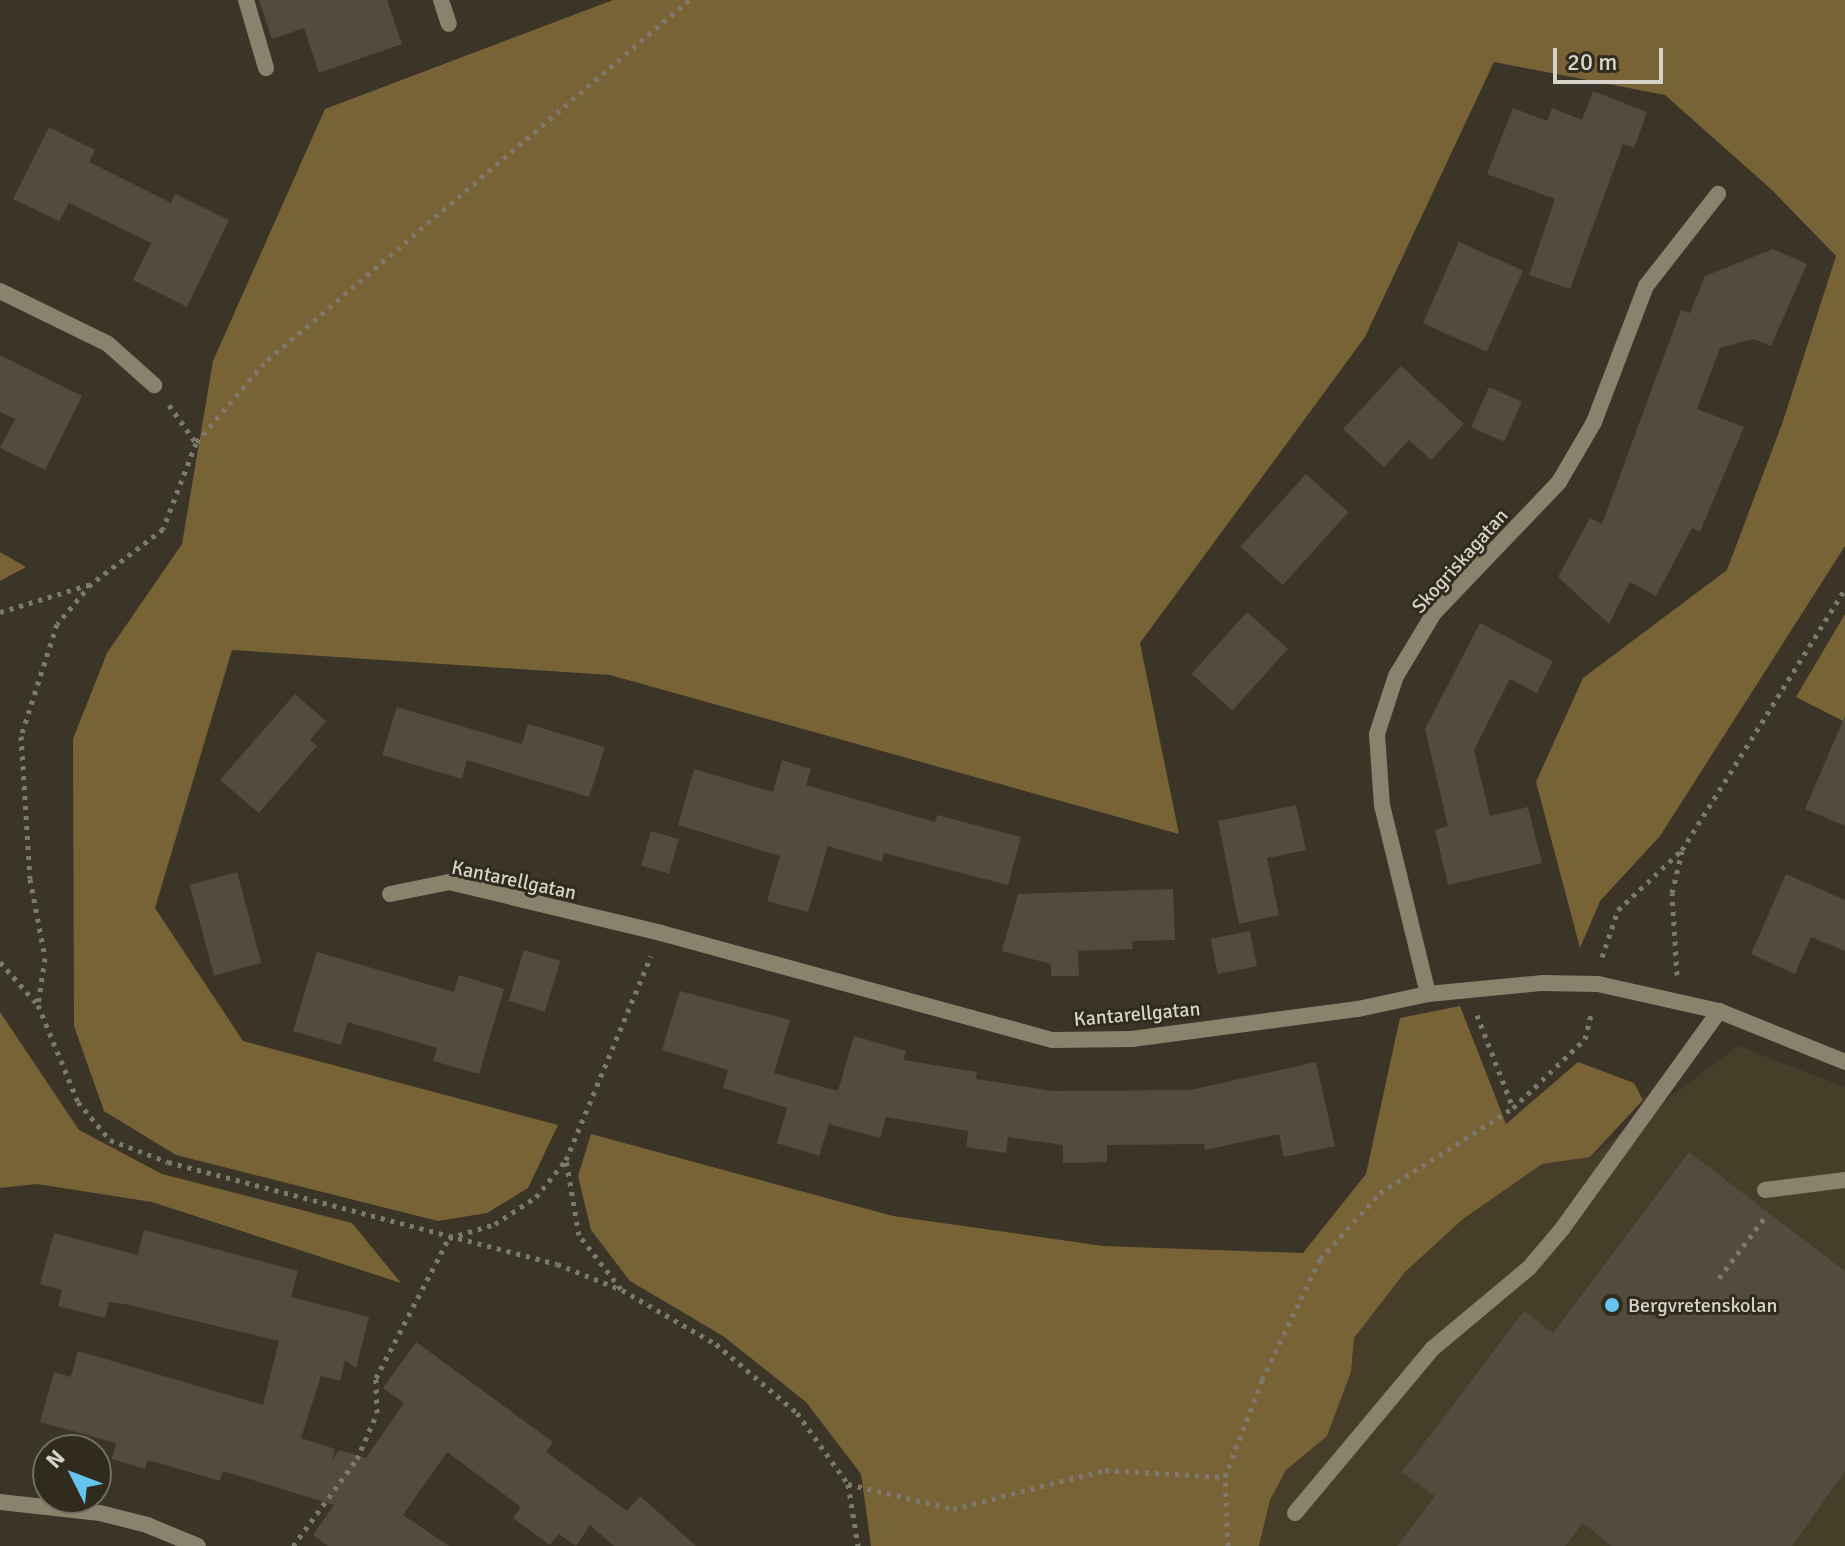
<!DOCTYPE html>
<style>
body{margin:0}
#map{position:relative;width:1845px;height:1546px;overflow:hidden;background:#3b3527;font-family:Signika,sans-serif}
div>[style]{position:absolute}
.built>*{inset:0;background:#473e2a}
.forest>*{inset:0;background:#776335}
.building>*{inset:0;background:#534c3e;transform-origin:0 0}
.path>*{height:5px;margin-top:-2.5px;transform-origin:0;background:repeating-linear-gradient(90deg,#7e796e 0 4px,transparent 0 10px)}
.service>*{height:16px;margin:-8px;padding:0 8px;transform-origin:8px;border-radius:8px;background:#8b826e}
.minor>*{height:16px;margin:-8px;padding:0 8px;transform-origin:8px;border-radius:8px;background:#8b826e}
.dots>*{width:22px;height:22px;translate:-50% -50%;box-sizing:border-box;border:4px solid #312b1d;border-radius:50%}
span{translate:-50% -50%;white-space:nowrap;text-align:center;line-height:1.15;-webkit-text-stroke:6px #312b1d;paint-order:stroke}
.street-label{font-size:20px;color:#d7d3cb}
.poi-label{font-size:20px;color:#d7d3cb}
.left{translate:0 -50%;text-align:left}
.north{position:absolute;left:32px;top:1434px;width:80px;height:80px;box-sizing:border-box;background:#312b1d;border:2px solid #736e63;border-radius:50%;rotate:312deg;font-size:22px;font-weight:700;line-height:32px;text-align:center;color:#d7d3cb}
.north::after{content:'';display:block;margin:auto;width:28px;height:36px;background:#64c5ee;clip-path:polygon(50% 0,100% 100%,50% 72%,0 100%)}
.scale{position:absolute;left:1553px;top:48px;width:110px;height:36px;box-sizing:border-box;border:4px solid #d7d3cb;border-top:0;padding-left:10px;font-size:24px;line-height:28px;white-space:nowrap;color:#d7d3cb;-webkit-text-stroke:6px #312b1d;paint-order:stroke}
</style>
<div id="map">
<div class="built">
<i style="clip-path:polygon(1738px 1046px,1845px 1087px,1845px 1546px,1259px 1546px,1270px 1500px,1286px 1470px,1327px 1436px,1351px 1372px,1354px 1338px,1405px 1272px,1463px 1219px,1542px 1164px,1590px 1157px)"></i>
</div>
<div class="forest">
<i style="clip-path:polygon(613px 0,1845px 0,1845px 546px,1660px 836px,1600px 901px,1580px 948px,1536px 782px,1583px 678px,1727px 570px,1782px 424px,1836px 256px,1772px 190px,1665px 95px,1494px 62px,1365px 337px,1140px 643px,1179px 834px,610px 675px,232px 650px,155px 908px,243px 1041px,558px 1125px,528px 1188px,487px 1213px,438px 1221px,176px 1155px,104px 1111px,74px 1026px,73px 739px,107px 653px,182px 544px,213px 361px,325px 109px)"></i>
<i style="clip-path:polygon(0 552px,26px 567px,0 581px)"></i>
<i style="clip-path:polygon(1845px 614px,1845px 722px,1796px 697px)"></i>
<i style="clip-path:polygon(1460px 1006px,1506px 1124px,1578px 1062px,1634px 1083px,1643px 1100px,1590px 1157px,1542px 1164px,1463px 1219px,1405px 1272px,1354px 1338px,1351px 1372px,1327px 1436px,1286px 1470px,1270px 1500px,1259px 1546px,871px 1546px,861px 1474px,806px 1402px,723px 1336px,630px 1281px,591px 1230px,578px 1176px,591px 1134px,893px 1216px,1103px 1246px,1303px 1253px,1366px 1174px,1400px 1018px)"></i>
<i style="clip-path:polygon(0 1012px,79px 1130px,162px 1174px,352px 1223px,401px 1283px,152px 1202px,37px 1184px,0 1188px)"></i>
</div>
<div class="building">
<i style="clip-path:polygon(259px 0,387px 0,402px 44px,319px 73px,304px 28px,272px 39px)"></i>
<i style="clip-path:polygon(1593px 91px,1647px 112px,1634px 148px,1623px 144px,1570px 289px,1529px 275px,1555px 199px,1487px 174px,1513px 108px,1547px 121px,1552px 108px,1582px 120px)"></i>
<i style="clip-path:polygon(49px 127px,95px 150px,89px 162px,171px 203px,175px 194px,229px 220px,187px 307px,133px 280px,151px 243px,69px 203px,59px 221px,13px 199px)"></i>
<i style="left:1459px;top:242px;width:70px;height:89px;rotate:24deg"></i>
<i style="clip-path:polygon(1773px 249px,1807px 264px,1771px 346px,1753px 339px,1720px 348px,1697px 409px,1744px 427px,1700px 532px,1692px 528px,1656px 596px,1630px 582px,1609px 624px,1558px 577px,1590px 518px,1602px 524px,1681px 310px,1690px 313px,1705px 276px)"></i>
<i style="clip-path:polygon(0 355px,82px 396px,45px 470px,0 448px,15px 419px,0 412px)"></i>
<i style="clip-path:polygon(1401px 366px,1464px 424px,1431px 460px,1409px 440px,1384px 467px,1343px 429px)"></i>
<i style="left:1489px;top:387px;width:36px;height:44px;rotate:24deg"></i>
<i style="left:1306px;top:474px;width:57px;height:98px;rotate:42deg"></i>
<i style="left:1247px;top:612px;width:55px;height:83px;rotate:42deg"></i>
<i style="clip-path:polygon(1480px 623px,1553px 661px,1537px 693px,1510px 679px,1474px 750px,1490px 816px,1528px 807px,1542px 863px,1448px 885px,1435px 830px,1448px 826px,1425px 729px)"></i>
<i style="clip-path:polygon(295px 694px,326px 721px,310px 740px,317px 746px,259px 813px,220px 780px)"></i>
<i style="clip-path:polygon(397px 707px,522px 744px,528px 724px,605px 747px,589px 797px,467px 760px,462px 779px,382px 755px)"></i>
<i style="clip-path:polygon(1845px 716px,1845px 826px,1805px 809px)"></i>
<i style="clip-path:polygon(782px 760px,811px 769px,806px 785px,935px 822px,937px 815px,1021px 837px,1008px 885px,884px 853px,882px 862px,828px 846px,808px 912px,767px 901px,780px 856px,678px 825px,694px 769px,773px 792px)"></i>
<i style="clip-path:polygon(1296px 805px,1306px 850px,1267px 858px,1279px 915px,1239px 924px,1218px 821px)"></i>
<i style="left:651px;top:831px;width:29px;height:36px;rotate:16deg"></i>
<i style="left:237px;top:872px;width:94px;height:49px;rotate:75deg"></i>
<i style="clip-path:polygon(1786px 874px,1845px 900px,1845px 951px,1811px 937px,1795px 974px,1751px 954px)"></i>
<i style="clip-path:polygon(1173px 889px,1175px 940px,1132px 941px,1133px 949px,1078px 951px,1079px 976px,1051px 976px,1051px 964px,1002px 951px,1018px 894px)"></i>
<i style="left:1250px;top:931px;width:36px;height:40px;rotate:79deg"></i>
<i style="left:524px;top:950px;width:38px;height:53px;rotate:17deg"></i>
<i style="clip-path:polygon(317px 952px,454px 992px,459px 975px,504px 989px,479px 1074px,433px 1061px,437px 1048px,348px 1022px,341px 1045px,293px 1031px)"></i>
<i style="clip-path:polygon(680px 991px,790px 1020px,774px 1073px,838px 1091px,854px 1036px,906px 1051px,903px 1060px,977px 1072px,976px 1079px,1054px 1091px,1190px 1090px,1316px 1062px,1335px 1146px,1284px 1157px,1279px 1134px,1205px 1150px,1204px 1144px,1107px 1145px,1107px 1162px,1063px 1163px,1063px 1145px,1008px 1137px,1006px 1153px,966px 1147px,968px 1131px,886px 1117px,880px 1138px,829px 1124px,819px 1156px,777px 1143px,787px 1108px,723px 1088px,728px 1070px,662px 1050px)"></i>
<i style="clip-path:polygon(1689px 1152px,1845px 1271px,1845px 1471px,1792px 1546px,1612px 1546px,1583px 1523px,1565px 1546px,1397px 1546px,1435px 1496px,1402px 1472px,1524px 1311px,1553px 1333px)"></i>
<i style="clip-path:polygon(144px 1230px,298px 1271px,291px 1297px,369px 1317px,356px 1368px,345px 1360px,340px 1381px,321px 1376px,301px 1438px,335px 1449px,332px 1460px,339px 1450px,366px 1458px,404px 1403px,383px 1388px,416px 1342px,553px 1442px,546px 1452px,627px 1511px,640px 1496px,696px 1546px,614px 1546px,590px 1525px,576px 1546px,559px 1534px,550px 1545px,513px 1518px,521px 1507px,447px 1452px,403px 1515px,449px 1546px,328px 1546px,313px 1535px,334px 1505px,223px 1471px,220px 1481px,148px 1460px,145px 1469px,112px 1459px,116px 1443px,40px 1422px,54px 1372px,71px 1377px,78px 1351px,263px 1405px,279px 1341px,125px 1304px,109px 1302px,105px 1318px,58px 1306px,62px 1290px,40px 1284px,54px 1233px,138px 1255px)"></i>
</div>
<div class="path">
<i style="left:689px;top:0;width:559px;rotate:139.5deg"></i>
<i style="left:264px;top:363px;width:105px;rotate:130.4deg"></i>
<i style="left:196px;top:443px;width:92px;rotate:111deg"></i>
<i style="left:163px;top:529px;width:91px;rotate:142.6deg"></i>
<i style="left:91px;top:584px;width:52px;rotate:130.4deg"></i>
<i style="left:57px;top:624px;width:118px;rotate:107.8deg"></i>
<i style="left:21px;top:736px;width:143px;rotate:86.4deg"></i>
<i style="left:30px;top:879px;width:80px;rotate:79.2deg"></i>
<i style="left:45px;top:958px;width:48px;rotate:98.5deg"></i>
<i style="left:38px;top:1005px;width:105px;rotate:67.6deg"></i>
<i style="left:78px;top:1102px;width:50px;rotate:49.9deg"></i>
<i style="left:110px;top:1140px;width:62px;rotate:20.8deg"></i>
<i style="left:168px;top:1162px;width:402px;rotate:14.7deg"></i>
<i style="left:557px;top:1264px;width:70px;rotate:21.8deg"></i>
<i style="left:622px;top:1290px;width:108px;rotate:29.9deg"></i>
<i style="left:716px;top:1344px;width:106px;rotate:40.4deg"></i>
<i style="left:797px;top:1413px;width:87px;rotate:54.3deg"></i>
<i style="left:848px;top:1484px;width:63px;rotate:80.8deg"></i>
<i style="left:169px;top:405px;width:47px;rotate:54.6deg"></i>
<i style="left:0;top:612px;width:95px;rotate:-17.1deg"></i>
<i style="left:1602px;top:957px;width:50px;rotate:-71.2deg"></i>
<i style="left:1618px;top:910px;width:88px;rotate:-43.2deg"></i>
<i style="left:1682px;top:850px;width:308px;rotate:-58deg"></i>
<i style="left:0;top:962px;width:57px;rotate:48.5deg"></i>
<i style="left:1677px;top:975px;width:82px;rotate:-93.5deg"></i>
<i style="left:1672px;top:893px;width:43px;rotate:-76.6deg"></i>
<i style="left:1477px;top:1015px;width:100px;rotate:68.8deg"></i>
<i style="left:1719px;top:1278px;width:76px;rotate:-53deg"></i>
<i style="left:621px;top:1289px;width:68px;rotate:-127.9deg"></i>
<i style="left:579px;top:1235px;width:76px;rotate:-99.8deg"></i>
<i style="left:566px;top:1160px;width:221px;rotate:-67.4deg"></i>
<i style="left:848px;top:1484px;width:108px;rotate:13.4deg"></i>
<i style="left:953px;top:1509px;width:157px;rotate:-14.4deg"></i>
<i style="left:1105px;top:1470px;width:120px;rotate:3.3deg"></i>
<i style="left:293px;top:1546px;width:108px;rotate:-53.7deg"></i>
<i style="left:357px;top:1459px;width:50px;rotate:-66.5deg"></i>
<i style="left:377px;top:1413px;width:35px;rotate:-92deg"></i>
<i style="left:376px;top:1378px;width:158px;rotate:-62.5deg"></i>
<i style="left:449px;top:1238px;width:48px;rotate:-16.9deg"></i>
<i style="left:495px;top:1224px;width:49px;rotate:-33.4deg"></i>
<i style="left:536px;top:1197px;width:48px;rotate:-51deg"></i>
<i style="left:1228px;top:1546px;width:69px;rotate:-92.5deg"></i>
<i style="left:1225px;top:1477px;width:104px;rotate:-69.1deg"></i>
<i style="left:1262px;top:1380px;width:134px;rotate:-64.4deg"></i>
<i style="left:1320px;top:1259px;width:89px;rotate:-47.7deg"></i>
<i style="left:1380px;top:1193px;width:158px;rotate:-32.6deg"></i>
<i style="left:1513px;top:1108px;width:100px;rotate:-43.8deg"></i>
<i style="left:1585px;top:1039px;width:30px;rotate:-76deg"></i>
</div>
<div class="service">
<i style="left:1765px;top:1190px;width:81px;rotate:-7.1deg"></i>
<i style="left:1295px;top:1513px;width:214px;rotate:-50.1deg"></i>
<i style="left:1432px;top:1349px;width:126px;rotate:-39.9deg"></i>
<i style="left:1529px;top:1268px;width:51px;rotate:-49.8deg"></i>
<i style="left:1562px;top:1229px;width:269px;rotate:-54.2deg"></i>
</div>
<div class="minor">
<i style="left:246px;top:0;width:71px;rotate:73.6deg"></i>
<i style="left:441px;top:0;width:25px;rotate:72deg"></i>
<i style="left:0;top:291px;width:120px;rotate:26.1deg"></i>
<i style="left:108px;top:344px;width:62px;rotate:41.7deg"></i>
<i style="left:390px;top:894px;width:60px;rotate:-11.5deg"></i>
<i style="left:449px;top:882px;width:218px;rotate:13.5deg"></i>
<i style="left:661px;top:933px;width:406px;rotate:15.3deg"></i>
<i style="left:1053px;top:1040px;width:79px;rotate:-0.7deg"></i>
<i style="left:1132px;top:1039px;width:228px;rotate:-7.6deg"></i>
<i style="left:1358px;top:1009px;width:72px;rotate:-12.1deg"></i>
<i style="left:1428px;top:994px;width:116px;rotate:-5.5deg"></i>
<i style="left:1543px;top:983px;width:55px;rotate:1deg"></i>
<i style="left:1598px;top:984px;width:124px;rotate:12.6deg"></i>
<i style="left:1719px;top:1011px;width:136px;rotate:22deg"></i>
<i style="left:1428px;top:994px;width:194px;rotate:-103.7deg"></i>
<i style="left:1382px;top:806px;width:72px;rotate:-94deg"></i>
<i style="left:1377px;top:734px;width:61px;rotate:-71.9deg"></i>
<i style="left:1396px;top:676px;width:74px;rotate:-58.9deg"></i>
<i style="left:1434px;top:613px;width:181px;rotate:-46.3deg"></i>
<i style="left:1559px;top:482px;width:69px;rotate:-59.7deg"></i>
<i style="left:1594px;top:422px;width:146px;rotate:-69.1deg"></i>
<i style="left:1646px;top:286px;width:117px;rotate:-52deg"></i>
<i style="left:0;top:1502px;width:101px;rotate:6.3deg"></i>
<i style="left:100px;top:1513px;width:49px;rotate:14.3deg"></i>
<i style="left:147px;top:1525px;width:55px;rotate:22.4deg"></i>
</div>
<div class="dots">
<i style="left:1612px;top:1305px;background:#64c5ee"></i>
</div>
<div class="street-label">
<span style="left:1460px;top:561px;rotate:-48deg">Skogriskagatan</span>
<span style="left:514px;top:880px;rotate:12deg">Kantarellgatan</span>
<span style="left:1137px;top:1014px;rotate:-5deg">Kantarellgatan</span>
</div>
<div class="poi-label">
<span class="left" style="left:1628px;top:1305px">Bergvretenskolan</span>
</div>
<div class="north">N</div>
<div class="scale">20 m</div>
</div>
